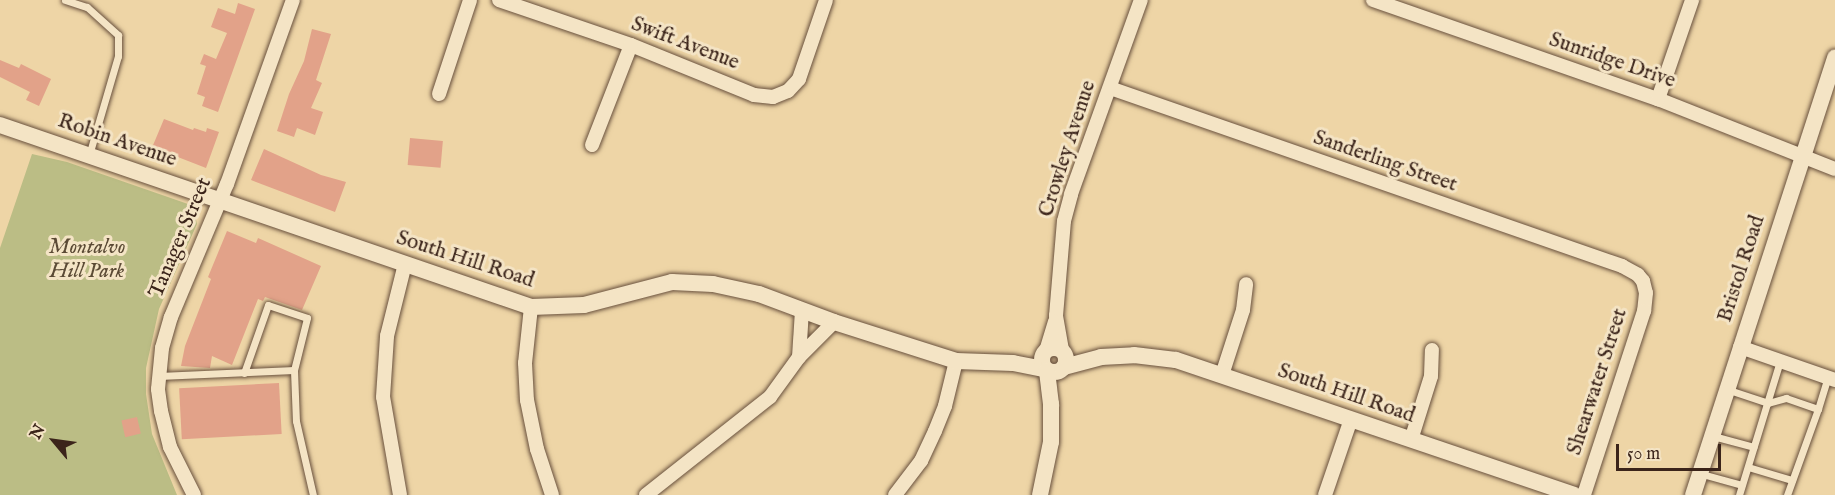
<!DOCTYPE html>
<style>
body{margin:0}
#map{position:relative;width:1835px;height:495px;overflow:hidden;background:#eed5a6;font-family:"IM FELL English",serif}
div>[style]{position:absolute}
.green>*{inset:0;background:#bbbd85}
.building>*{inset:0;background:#e2a289;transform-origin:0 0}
.roads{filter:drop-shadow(0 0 2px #68503d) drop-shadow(0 0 2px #68503d)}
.service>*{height:7px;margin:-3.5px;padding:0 3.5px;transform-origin:3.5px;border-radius:3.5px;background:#f4e4c5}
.minor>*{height:14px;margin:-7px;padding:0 7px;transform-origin:7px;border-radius:7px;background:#f4e4c5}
.tertiary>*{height:16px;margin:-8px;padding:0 8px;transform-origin:8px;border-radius:8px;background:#f4e4c5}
.tertiary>.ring{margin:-8px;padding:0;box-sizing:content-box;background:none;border:16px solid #f4e4c5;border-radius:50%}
span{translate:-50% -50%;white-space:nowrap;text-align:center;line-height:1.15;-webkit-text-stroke:6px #f4e4c5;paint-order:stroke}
.street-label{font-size:21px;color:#3b241a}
.park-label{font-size:21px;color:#5b4a35;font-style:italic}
.north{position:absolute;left:24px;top:411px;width:60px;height:60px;-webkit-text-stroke:4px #f4e4c5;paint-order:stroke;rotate:299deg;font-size:16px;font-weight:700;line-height:24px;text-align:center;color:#3b241a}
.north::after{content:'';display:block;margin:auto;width:21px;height:27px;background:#3b241a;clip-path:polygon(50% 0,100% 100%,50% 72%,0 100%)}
.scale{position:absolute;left:1616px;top:444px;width:105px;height:27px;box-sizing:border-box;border:3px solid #3b241a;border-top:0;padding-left:8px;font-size:18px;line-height:21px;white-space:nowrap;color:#3b241a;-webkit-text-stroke:4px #f4e4c5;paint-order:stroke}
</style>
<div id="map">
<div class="green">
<i style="clip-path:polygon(32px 154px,67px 162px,188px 204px,194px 211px,197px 224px,159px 309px,146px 368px,146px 394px,152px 434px,177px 495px,0 495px,0 248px)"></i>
</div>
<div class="building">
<i style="clip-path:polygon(238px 3px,255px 9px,218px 112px,202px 106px,205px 97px,197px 94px,206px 66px,200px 64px,204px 54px,216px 59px,227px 33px,211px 27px,218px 8px,235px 14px)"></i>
<i style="clip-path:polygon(312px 29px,331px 34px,316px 80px,322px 83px,311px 108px,323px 112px,315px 135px,297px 128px,294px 137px,277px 131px,289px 94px,304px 61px)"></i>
<i style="clip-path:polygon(0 60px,19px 68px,21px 64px,51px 79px,39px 106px,26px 100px,30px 92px,0 77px)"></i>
<i style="clip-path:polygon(164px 119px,193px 130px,194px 128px,206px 132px,207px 128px,219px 132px,206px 168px,165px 152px,164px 155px,151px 150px)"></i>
<i style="left:410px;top:138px;width:33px;height:27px;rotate:5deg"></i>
<i style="clip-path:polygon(264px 149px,321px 175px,346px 182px,335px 212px,251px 180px)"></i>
<i style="clip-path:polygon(227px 231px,256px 243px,258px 238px,321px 266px,302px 310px,265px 297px,263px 301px,258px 299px,232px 365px,212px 356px,210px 368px,181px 366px,185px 346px,211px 279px,208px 277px)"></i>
<i style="left:279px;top:383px;width:51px;height:100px;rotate:87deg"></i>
<i style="left:137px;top:417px;width:17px;height:16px;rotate:77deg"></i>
</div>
<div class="roads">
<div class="service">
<i style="left:65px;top:0;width:23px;rotate:18deg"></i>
<i style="left:87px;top:7px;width:42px;rotate:42.1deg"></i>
<i style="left:118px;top:35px;width:21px;rotate:90deg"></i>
<i style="left:118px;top:56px;width:103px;rotate:106.3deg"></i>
<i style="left:244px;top:373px;width:72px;rotate:-70.6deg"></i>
<i style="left:268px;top:305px;width:41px;rotate:18.4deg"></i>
<i style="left:307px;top:318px;width:54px;rotate:104deg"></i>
<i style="left:159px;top:376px;width:135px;rotate:-2.5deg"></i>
<i style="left:294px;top:370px;width:51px;rotate:87.8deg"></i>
<i style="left:296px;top:421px;width:76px;rotate:77.1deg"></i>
<i style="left:1729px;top:390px;width:41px;rotate:18.4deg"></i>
<i style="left:1768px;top:403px;width:19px;rotate:-16deg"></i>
<i style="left:1786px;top:398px;width:34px;rotate:19deg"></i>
<i style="left:1818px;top:409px;width:34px;rotate:-73deg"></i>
<i style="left:1713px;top:436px;width:42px;rotate:15deg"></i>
<i style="left:1748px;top:467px;width:46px;rotate:16.5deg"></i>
<i style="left:1702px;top:474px;width:41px;rotate:15.4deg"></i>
<i style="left:1739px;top:495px;width:140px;rotate:-73deg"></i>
<i style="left:1787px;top:495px;width:91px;rotate:-70.2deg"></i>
</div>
<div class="minor">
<i style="left:499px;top:0;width:139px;rotate:18.8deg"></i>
<i style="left:631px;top:45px;width:133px;rotate:22.1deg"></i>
<i style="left:754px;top:95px;width:19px;rotate:6deg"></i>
<i style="left:773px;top:97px;width:16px;rotate:-22deg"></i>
<i style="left:788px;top:91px;width:16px;rotate:-47deg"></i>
<i style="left:799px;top:79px;width:83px;rotate:-71.1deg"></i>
<i style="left:1373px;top:0;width:302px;rotate:19.2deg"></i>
<i style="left:1658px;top:99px;width:190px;rotate:21.6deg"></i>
<i style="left:1110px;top:88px;width:542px;rotate:19.17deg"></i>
<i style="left:1622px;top:266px;width:18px;rotate:29deg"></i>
<i style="left:1638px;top:275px;width:8px;rotate:50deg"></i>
<i style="left:1643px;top:281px;width:12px;rotate:76deg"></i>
<i style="left:1646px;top:293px;width:18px;rotate:96deg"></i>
<i style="left:1644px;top:311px;width:194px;rotate:108.1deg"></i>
<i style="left:439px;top:94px;width:99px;rotate:-71.7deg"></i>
<i style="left:1658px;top:99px;width:105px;rotate:-71deg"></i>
<i style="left:592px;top:145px;width:107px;rotate:-68.7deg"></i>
<i style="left:531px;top:307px;width:56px;rotate:96.1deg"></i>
<i style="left:525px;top:363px;width:37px;rotate:87deg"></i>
<i style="left:527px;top:400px;width:50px;rotate:78.5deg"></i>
<i style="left:537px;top:449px;width:48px;rotate:71.9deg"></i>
<i style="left:1740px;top:347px;width:101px;rotate:19.2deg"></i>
<i style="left:1062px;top:350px;width:35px;rotate:-100deg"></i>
<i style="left:1056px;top:316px;width:95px;rotate:-85.2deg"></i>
<i style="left:1064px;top:221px;width:28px;rotate:-75deg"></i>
<i style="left:1071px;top:194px;width:206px;rotate:-70.2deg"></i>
<i style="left:1046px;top:351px;width:31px;rotate:-73deg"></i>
<i style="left:799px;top:357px;width:46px;rotate:-86.3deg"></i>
<i style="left:1222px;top:375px;width:68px;rotate:-72.1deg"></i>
<i style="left:1243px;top:310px;width:26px;rotate:-83deg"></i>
<i style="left:1411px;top:440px;width:67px;rotate:-72.6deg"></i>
<i style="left:1431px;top:376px;width:26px;rotate:-88deg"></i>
<i style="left:194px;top:495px;width:54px;rotate:-116.6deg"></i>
<i style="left:170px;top:447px;width:37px;rotate:-104deg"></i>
<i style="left:161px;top:411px;width:22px;rotate:-98deg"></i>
<i style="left:158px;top:389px;width:41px;rotate:-84.4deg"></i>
<i style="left:162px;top:348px;width:32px;rotate:-74deg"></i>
<i style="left:171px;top:317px;width:144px;rotate:-67.2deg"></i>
<i style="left:227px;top:184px;width:195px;rotate:-70.3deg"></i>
<i style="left:400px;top:495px;width:99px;rotate:-99.8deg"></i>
<i style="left:383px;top:397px;width:61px;rotate:-86.2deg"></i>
<i style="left:387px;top:336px;width:74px;rotate:-76deg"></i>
<i style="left:646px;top:495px;width:158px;rotate:-38.3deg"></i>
<i style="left:770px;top:397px;width:49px;rotate:-54.1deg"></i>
<i style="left:799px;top:357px;width:49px;rotate:-45deg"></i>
<i style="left:895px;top:495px;width:43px;rotate:-52.6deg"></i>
<i style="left:921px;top:461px;width:33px;rotate:-65deg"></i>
<i style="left:935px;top:431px;width:27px;rotate:-68deg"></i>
<i style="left:945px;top:406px;width:46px;rotate:-76.3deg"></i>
<i style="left:1325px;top:495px;width:80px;rotate:-71.1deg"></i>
</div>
<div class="tertiary">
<i style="left:0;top:125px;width:561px;rotate:18.92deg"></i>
<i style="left:531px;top:307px;width:53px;rotate:-2.2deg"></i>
<i style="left:584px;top:305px;width:91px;rotate:-14.6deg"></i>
<i style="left:672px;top:282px;width:41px;rotate:2.8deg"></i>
<i style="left:713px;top:284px;width:47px;rotate:12.3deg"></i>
<i style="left:759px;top:294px;width:80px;rotate:20.5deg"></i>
<i style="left:834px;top:322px;width:128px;rotate:17.7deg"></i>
<i style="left:956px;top:361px;width:57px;rotate:2deg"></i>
<i style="left:1013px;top:363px;width:33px;rotate:11deg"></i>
<i class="ring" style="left:1042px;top:348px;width:8px;height:8px"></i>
<i style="left:1064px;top:367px;width:38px;rotate:-15deg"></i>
<i style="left:1101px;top:357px;width:33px;rotate:-3deg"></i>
<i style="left:1134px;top:355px;width:42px;rotate:6.8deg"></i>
<i style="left:1176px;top:360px;width:420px;rotate:18.7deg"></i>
<i style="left:1040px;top:495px;width:54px;rotate:-78.3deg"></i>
<i style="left:1051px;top:442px;width:38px;rotate:-90deg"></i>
<i style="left:1051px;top:404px;width:34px;rotate:-97deg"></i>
<i style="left:1693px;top:495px;width:460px;rotate:-72deg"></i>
</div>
</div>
<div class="street-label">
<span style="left:685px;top:44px;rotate:21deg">Swift Avenue</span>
<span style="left:1612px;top:61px;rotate:19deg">Sunridge Drive</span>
<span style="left:117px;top:141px;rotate:19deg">Robin Avenue</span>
<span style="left:1068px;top:149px;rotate:-72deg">Crowley Avenue</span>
<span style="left:1385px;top:162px;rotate:19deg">Sanderling Street</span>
<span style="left:181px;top:238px;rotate:-67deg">Tanager Street</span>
<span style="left:465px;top:260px;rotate:18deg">South Hill Road</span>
<span style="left:1742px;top:269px;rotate:-72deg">Bristol Road</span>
<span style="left:1598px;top:382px;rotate:-72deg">Shearwater Street</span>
<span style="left:1346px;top:394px;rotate:19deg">South Hill Road</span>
</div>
<div class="park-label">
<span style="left:87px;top:260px">Montalvo<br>Hill Park</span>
</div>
<div class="north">N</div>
<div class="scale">50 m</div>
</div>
